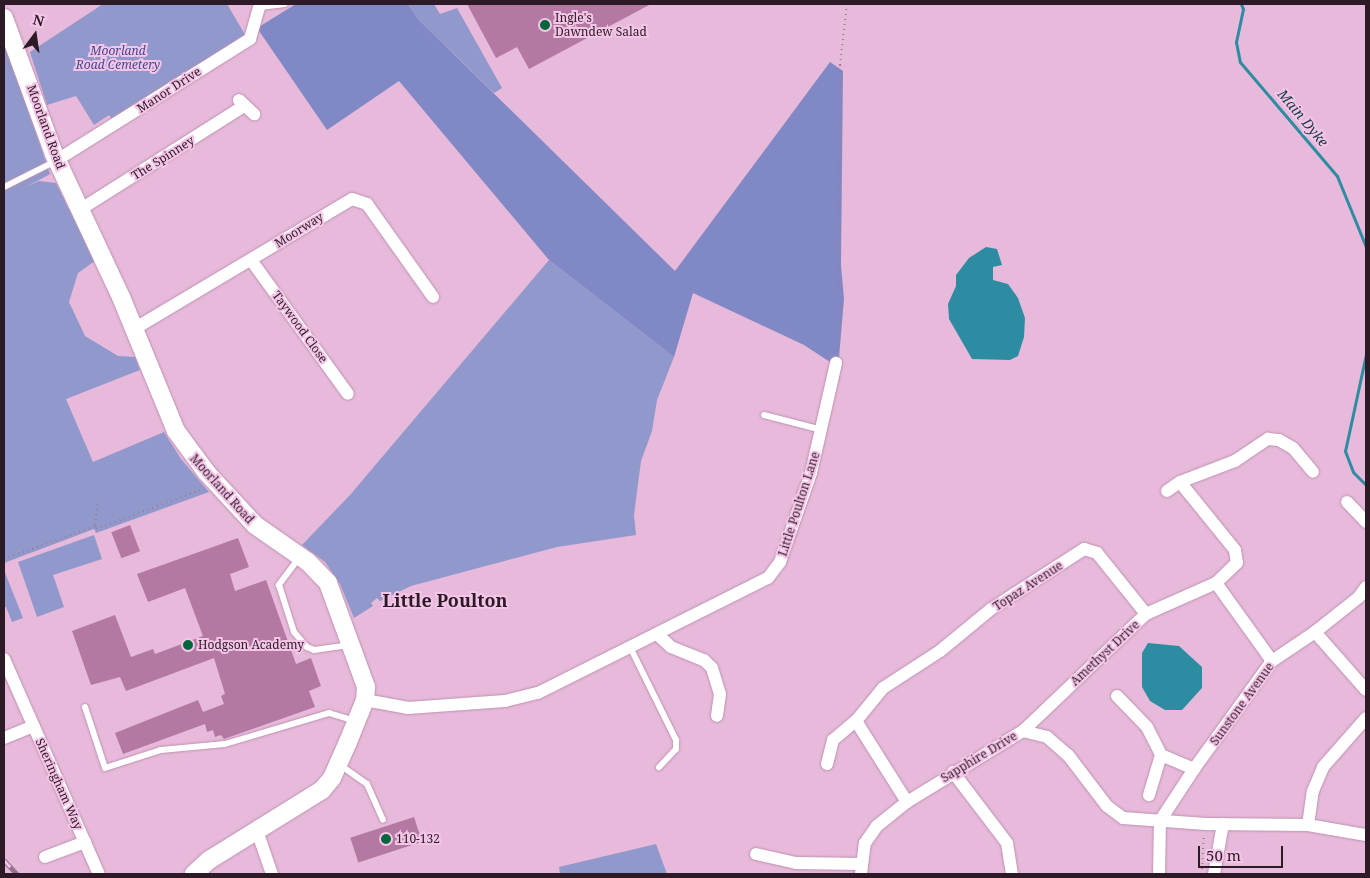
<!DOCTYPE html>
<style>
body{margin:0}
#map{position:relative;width:1370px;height:878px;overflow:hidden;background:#e7b9da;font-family:"Noto Serif",serif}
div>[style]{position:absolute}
.green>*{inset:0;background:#9098cc}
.forest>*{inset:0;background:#8089c6}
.water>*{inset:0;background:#2e8ca2}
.stream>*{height:3px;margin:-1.5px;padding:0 1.5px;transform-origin:1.5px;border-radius:1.5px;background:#2e8ca2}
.building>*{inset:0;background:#b379a3;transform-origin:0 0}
.path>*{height:2px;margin-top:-1px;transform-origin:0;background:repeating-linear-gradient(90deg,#9c7a92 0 1px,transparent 0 5px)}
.roads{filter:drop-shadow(0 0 1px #be91b1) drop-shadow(0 0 1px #be91b1)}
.lane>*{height:6px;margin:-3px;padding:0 3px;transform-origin:3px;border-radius:3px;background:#fff}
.street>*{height:12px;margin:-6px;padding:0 6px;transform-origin:6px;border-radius:6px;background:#fff}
.secondary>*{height:18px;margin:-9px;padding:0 9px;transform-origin:9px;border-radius:9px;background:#fff}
.rail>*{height:5px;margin-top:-2.5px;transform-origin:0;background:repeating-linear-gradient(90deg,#f5c5e7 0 9px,#907087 0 18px);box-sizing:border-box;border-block:1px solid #907087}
.dots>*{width:14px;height:14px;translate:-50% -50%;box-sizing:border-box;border:2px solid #f5c5e7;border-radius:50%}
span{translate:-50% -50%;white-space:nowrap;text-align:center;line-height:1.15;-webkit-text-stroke:4px #f5c5e7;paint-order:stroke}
.poi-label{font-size:12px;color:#2c1b27}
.left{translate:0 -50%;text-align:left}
.park-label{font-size:12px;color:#424893;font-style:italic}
.street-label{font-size:12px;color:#2c1b27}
.water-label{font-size:14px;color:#133d47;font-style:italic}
.district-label{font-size:18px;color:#2c1b27;font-weight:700}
.frame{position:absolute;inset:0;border:5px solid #2c1b27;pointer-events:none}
.north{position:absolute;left:10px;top:10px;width:50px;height:50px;-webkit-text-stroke:4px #f5c5e7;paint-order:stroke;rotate:14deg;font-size:14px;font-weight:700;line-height:20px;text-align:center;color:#2c1b27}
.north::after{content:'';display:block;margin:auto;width:18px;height:22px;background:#2c1b27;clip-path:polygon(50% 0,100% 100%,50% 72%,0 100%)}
.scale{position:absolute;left:1198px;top:846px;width:85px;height:22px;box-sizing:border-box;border:2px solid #2c1b27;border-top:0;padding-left:6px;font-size:15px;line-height:18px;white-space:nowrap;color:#2c1b27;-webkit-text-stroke:4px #f5c5e7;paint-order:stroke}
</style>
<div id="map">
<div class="green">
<i style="clip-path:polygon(103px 4px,227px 4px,247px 38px,114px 122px,109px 115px,94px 125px,76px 96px,47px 105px,30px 52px)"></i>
<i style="clip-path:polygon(408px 4px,434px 4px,440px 14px,457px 8px,502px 88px,494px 93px,418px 19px)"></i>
<i style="clip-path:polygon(4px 41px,50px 174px,26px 187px,39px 181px,56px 183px,95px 261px,78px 273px,69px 302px,85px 336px,118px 356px,135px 357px,140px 370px,66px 399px,93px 462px,164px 432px,181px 459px,209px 492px,96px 533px,94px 529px,4px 563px)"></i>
<i style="clip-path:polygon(549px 260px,674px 357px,657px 400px,652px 431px,641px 461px,634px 515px,636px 535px,557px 547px,411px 586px,380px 601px,377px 598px,371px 603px,373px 606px,354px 618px,340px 584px,325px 562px,302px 545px,350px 495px)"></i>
<i style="clip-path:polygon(94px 535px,102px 559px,53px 575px,64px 607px,37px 617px,18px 562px)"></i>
<i style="clip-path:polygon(4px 570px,23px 618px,12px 622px,6px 607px,4px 607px)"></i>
<i style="clip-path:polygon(656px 844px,667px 874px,560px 874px,559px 867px)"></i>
</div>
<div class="forest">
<i style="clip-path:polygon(296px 4px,408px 4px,418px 19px,675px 271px,830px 62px,843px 71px,841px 265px,844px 299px,839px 358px,830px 362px,804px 345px,693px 293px,674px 357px,549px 260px,399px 81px,327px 130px,257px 28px)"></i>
</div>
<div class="water">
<i style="clip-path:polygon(986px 247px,997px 249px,1002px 265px,993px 267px,993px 280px,1008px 284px,1018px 298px,1025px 318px,1024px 337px,1018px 356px,1010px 360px,972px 359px,949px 319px,948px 304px,956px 286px,956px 275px,969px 258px)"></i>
<i style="clip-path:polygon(1148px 643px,1179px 646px,1202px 667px,1202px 688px,1182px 710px,1165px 710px,1150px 701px,1142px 687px,1142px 653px)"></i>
</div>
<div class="stream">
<i style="left:1241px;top:4px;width:5px;rotate:68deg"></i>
<i style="left:1243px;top:9px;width:34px;rotate:102deg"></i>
<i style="left:1236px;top:42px;width:20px;rotate:79deg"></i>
<i style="left:1240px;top:62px;width:150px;rotate:49.6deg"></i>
<i style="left:1337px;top:176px;width:77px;rotate:67.8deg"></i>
<i style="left:1366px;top:354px;width:99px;rotate:102.2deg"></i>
<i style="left:1345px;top:451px;width:22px;rotate:69deg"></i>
<i style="left:1353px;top:472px;width:18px;rotate:45deg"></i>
</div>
<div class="building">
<i style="clip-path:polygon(467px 4px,651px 4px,529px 69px,517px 47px,496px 58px)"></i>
<i style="left:130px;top:525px;width:28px;height:20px;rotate:69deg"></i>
<i style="clip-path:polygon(238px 538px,249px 567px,230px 574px,235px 591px,266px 580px,296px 664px,311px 658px,321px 686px,309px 691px,315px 707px,224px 739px,221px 735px,215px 737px,213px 730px,207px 732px,205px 724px,123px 754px,115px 733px,198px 700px,203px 712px,224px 704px,221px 696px,225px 694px,214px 658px,126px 691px,120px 677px,91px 685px,72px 631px,115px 615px,131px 657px,153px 649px,155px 654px,203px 636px,185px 588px,148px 602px,137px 574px)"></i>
<i style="left:414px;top:817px;width:26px;height:67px;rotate:72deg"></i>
</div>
<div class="path">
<i style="left:837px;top:351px;width:49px;rotate:-85.3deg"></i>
<i style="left:841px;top:302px;width:31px;rotate:-96deg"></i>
<i style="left:838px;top:271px;width:206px;rotate:-89.4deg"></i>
<i style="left:840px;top:65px;width:61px;rotate:-83.5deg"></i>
<i style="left:95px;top:525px;width:25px;rotate:-83deg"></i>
<i style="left:4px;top:559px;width:97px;rotate:-19.9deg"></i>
<i style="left:95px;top:526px;width:3px;rotate:72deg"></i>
<i style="left:96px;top:529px;width:114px;rotate:-20.5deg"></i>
<i style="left:1202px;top:869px;width:33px;rotate:-87deg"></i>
</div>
<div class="roads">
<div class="lane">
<i style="left:260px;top:7px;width:25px;rotate:-7deg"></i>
<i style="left:4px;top:187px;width:58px;rotate:-26.6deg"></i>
<i style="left:764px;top:415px;width:60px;rotate:14.5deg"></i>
<i style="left:299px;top:558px;width:34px;rotate:127deg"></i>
<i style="left:279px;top:585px;width:49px;rotate:72.3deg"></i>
<i style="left:294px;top:632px;width:20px;rotate:49deg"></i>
<i style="left:307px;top:647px;width:8px;rotate:23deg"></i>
<i style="left:314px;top:650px;width:35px;rotate:-8deg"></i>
<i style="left:631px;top:649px;width:102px;rotate:63.7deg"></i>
<i style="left:676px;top:740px;width:9px;rotate:90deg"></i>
<i style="left:676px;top:749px;width:25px;rotate:133deg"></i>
<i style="left:85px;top:707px;width:64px;rotate:71.8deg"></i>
<i style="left:105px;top:768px;width:59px;rotate:-17.8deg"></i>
<i style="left:161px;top:750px;width:64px;rotate:-5.4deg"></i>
<i style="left:225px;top:744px;width:109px;rotate:-16.6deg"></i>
<i style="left:329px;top:713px;width:27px;rotate:17deg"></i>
<i style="left:340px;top:765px;width:33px;rotate:35deg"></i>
<i style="left:367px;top:784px;width:39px;rotate:66deg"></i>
</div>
<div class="street">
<i style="left:239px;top:100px;width:21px;rotate:43deg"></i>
<i style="left:57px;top:160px;width:228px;rotate:-32.1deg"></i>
<i style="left:250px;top:39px;width:36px;rotate:-74deg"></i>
<i style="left:81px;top:209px;width:193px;rotate:-32.3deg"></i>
<i style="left:251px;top:260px;width:165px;rotate:54.1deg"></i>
<i style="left:134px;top:329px;width:254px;rotate:-30.8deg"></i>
<i style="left:352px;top:199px;width:16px;rotate:18deg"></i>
<i style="left:367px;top:204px;width:114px;rotate:54.6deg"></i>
<i style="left:1167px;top:491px;width:16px;rotate:-35deg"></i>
<i style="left:1347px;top:502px;width:28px;rotate:46deg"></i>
<i style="left:1216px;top:583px;width:96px;rotate:54.3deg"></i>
<i style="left:1315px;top:632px;width:77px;rotate:48.7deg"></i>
<i style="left:657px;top:634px;width:19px;rotate:43deg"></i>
<i style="left:671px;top:647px;width:35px;rotate:22deg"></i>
<i style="left:704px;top:660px;width:11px;rotate:45deg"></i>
<i style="left:712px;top:668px;width:27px;rotate:73deg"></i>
<i style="left:720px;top:694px;width:22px;rotate:98deg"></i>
<i style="left:4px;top:659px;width:235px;rotate:66.2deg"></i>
<i style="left:1117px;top:696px;width:43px;rotate:45.9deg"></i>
<i style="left:1147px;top:727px;width:31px;rotate:63deg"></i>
<i style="left:1161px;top:755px;width:42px;rotate:106.7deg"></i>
<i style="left:365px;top:700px;width:44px;rotate:10.5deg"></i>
<i style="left:408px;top:708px;width:97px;rotate:-4.1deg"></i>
<i style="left:505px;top:701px;width:34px;rotate:-14deg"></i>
<i style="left:538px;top:693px;width:257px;rotate:-26.6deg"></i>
<i style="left:768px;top:578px;width:20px;rotate:-53deg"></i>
<i style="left:780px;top:562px;width:94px;rotate:-70.8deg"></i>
<i style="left:811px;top:473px;width:113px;rotate:-77.2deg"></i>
<i style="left:856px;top:721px;width:96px;rotate:57.8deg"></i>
<i style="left:1023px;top:731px;width:170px;rotate:-43.6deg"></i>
<i style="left:1146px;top:614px;width:77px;rotate:-23.9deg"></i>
<i style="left:1216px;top:583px;width:29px;rotate:-44deg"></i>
<i style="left:1237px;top:563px;width:13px;rotate:-99deg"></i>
<i style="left:1235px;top:550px;width:87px;rotate:-129deg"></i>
<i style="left:1180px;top:482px;width:59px;rotate:-20.9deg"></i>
<i style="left:1235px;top:461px;width:40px;rotate:-34deg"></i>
<i style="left:1268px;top:439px;width:11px;rotate:5deg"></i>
<i style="left:1279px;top:440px;width:16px;rotate:30deg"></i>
<i style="left:1293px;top:448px;width:31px;rotate:50deg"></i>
<i style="left:4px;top:738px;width:32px;rotate:-22deg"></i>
<i style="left:1161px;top:755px;width:36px;rotate:23deg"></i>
<i style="left:827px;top:764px;width:25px;rotate:-76deg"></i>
<i style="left:833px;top:740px;width:30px;rotate:-40deg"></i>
<i style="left:856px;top:721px;width:43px;rotate:-50.7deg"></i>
<i style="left:883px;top:688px;width:68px;rotate:-33deg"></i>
<i style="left:940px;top:651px;width:66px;rotate:-39.5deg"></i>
<i style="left:991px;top:609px;width:111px;rotate:-32.8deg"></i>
<i style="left:1084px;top:549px;width:14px;rotate:17deg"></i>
<i style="left:1097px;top:553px;width:78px;rotate:51.2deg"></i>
<i style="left:953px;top:772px;width:89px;rotate:52.7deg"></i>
<i style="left:1007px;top:843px;width:31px;rotate:81deg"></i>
<i style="left:1308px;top:825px;width:34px;rotate:-82deg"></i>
<i style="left:1313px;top:791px;width:26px;rotate:-67deg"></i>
<i style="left:1323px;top:767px;width:65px;rotate:-48.7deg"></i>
<i style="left:257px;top:831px;width:46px;rotate:70.8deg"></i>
<i style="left:756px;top:854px;width:41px;rotate:12.7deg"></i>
<i style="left:796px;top:863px;width:65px;rotate:0.9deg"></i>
<i style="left:45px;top:857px;width:43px;rotate:-20.6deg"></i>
<i style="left:861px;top:874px;width:31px;rotate:-83deg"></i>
<i style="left:865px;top:843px;width:21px;rotate:-55deg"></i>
<i style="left:877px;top:826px;width:38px;rotate:-39deg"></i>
<i style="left:907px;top:802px;width:136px;rotate:-31.5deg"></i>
<i style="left:1023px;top:731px;width:25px;rotate:14deg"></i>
<i style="left:1047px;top:737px;width:28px;rotate:41deg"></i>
<i style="left:1068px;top:755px;width:64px;rotate:52.6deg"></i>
<i style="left:1107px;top:806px;width:20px;rotate:37deg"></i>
<i style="left:1123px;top:818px;width:83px;rotate:4.1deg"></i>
<i style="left:1206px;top:824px;width:102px;rotate:0.6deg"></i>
<i style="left:1308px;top:825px;width:59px;rotate:9.8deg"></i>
<i style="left:1159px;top:874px;width:53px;rotate:-88.9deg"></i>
<i style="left:1160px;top:821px;width:62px;rotate:-56.8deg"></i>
<i style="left:1194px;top:769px;width:133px;rotate:-54.2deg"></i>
<i style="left:1272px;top:661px;width:52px;rotate:-34deg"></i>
<i style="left:1315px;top:632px;width:56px;rotate:-38.5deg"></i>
<i style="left:1359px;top:597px;width:12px;rotate:-55deg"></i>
<i style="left:1214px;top:874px;width:51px;rotate:-79.8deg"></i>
</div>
<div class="secondary">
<i style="left:4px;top:18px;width:145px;rotate:69.8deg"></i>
<i style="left:54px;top:154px;width:158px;rotate:64.9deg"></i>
<i style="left:121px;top:297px;width:145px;rotate:67.7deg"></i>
<i style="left:176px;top:431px;width:52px;rotate:53.6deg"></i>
<i style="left:207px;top:473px;width:71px;rotate:47.3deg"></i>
<i style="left:255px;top:525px;width:65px;rotate:34.9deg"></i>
<i style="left:308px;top:562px;width:29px;rotate:46deg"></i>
<i style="left:328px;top:583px;width:111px;rotate:69.9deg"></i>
<i style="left:366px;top:687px;width:13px;rotate:94deg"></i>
<i style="left:365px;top:700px;width:45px;rotate:112deg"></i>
<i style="left:348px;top:742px;width:39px;rotate:114deg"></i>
<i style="left:332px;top:778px;width:16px;rotate:130deg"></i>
<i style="left:322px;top:790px;width:133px;rotate:148.2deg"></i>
<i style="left:209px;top:860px;width:21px;rotate:137deg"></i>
</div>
</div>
<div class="rail">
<i style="left:4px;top:860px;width:19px;rotate:47deg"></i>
</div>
<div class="dots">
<i style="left:545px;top:25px;background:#00673c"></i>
<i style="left:188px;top:645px;background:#00673c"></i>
<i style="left:386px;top:839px;background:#00673c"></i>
</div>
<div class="poi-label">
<span class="left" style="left:555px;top:25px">Ingle's<br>Dawndew Salad</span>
<span class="left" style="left:198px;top:645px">Hodgson Academy</span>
<span class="left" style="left:396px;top:839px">110-132</span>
</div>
<div class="park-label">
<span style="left:118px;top:58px">Moorland<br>Road Cemetery</span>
</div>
<div class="street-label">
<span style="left:169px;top:90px;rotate:-33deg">Manor Drive</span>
<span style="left:46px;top:127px;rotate:70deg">Moorland Road</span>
<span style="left:163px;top:158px;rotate:-32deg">The Spinney</span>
<span style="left:299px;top:230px;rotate:-32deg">Moorway</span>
<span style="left:300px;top:327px;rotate:54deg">Taywood Close</span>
<span style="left:222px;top:489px;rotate:48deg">Moorland Road</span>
<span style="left:799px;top:504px;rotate:-72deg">Little Poulton Lane</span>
<span style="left:1028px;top:586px;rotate:-33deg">Topaz Avenue</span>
<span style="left:1105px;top:653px;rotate:-43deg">Amethyst Drive</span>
<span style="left:1242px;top:704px;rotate:-54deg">Sunstone Avenue</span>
<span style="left:979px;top:757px;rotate:-31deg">Sapphire Drive</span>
<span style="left:59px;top:784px;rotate:66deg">Sheringham Way</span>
</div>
<div class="water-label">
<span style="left:1303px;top:118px;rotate:50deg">Main Dyke</span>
</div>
<div class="district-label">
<span style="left:445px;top:600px">Little Poulton</span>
</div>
<div class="frame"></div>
<div class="north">N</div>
<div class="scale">50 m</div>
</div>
